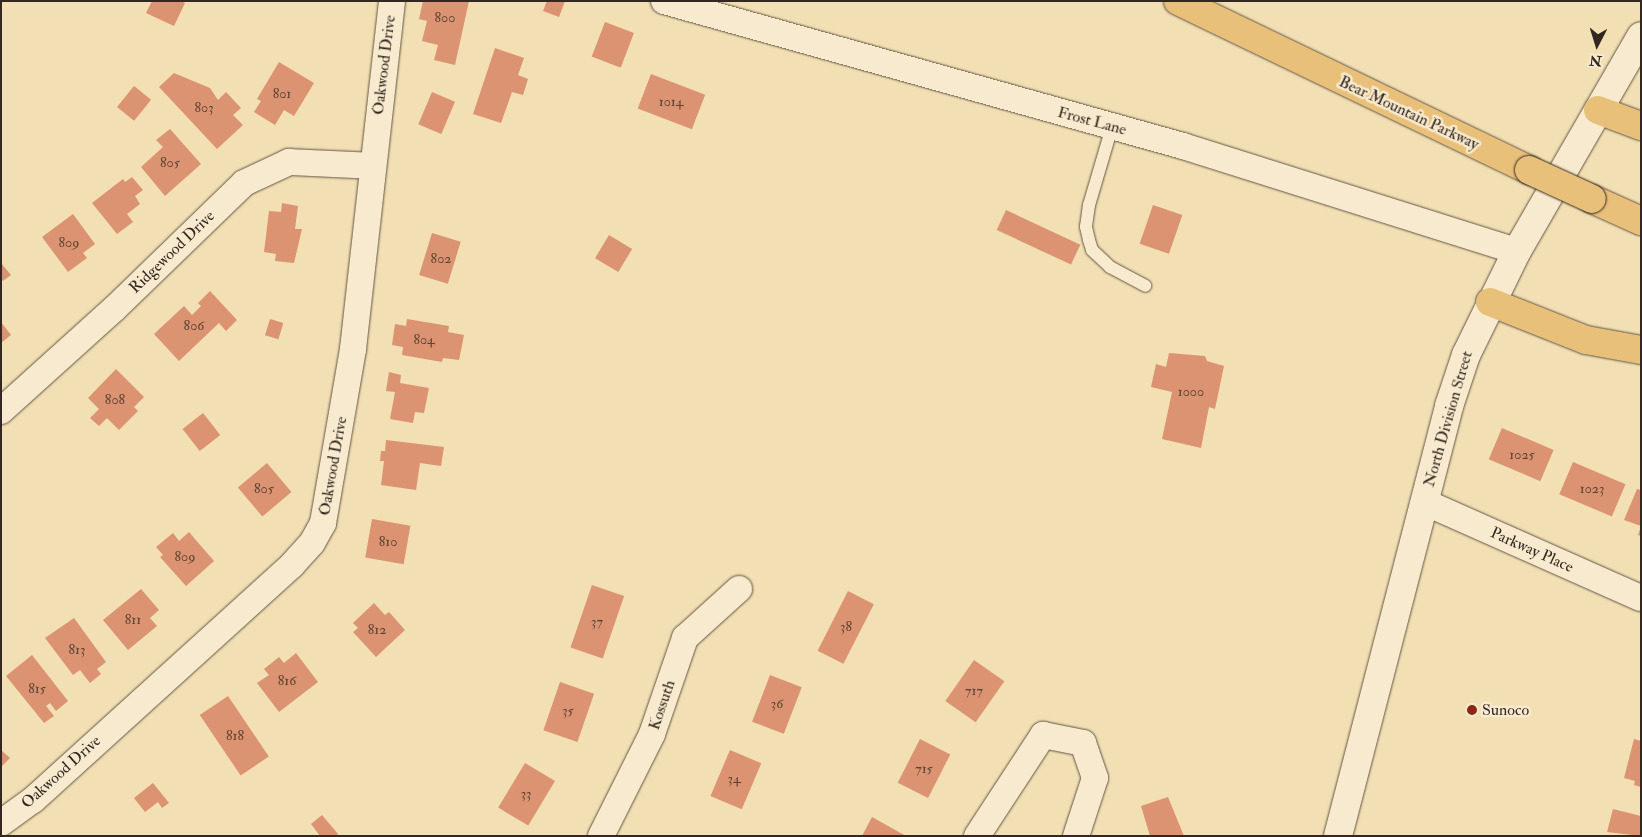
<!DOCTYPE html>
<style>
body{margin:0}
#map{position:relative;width:1642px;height:837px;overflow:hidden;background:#f2dfb3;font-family:"IM FELL Double Pica",serif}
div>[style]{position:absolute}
.building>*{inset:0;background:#db9371;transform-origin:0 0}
.roads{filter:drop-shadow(0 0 1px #635645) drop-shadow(0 0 1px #635645)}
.lane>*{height:12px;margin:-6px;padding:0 6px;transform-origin:6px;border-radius:6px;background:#f7eace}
.street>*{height:26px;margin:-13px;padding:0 13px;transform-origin:13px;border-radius:13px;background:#f7eace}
.secondary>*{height:28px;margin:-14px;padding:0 14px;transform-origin:14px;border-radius:14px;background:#f7eace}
.highway>*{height:28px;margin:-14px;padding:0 14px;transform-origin:14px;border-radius:14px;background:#e9c07a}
.bridges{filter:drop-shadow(0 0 1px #332820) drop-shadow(0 0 1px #332820)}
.highway-bridge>*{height:28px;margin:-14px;padding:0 14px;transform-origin:14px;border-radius:14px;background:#e9c07a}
.dots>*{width:14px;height:14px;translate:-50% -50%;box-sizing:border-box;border:2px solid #f7eace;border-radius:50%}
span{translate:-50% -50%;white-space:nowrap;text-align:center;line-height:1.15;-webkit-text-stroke:5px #f7eace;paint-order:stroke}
.number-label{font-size:14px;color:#5d4334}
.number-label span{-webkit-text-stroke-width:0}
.street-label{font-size:16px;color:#332820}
.poi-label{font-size:16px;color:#332820}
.left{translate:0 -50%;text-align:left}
.frame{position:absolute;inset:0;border:2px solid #332820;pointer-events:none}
.north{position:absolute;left:1572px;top:20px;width:50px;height:50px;-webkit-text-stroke:4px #f7eace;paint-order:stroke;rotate:185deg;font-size:14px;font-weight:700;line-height:20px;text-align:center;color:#332820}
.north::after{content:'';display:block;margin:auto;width:18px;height:22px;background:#332820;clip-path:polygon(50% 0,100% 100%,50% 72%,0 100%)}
</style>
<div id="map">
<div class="building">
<i style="clip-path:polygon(152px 1px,181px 1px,185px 3px,174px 26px,146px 13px)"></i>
<i style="clip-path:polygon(423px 1px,469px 1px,455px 65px,434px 60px,438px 45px,422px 41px,427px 21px,419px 19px)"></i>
<i style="clip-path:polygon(547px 1px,565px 1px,559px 17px,543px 11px)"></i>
<i style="left:605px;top:22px;width:31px;height:37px;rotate:21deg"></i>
<i style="clip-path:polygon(495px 48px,524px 58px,518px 75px,528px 79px,523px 95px,512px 92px,501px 123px,473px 114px)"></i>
<i style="clip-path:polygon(279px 62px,314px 83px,294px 116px,284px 110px,275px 125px,254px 112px,261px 101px,257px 99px)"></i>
<i style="clip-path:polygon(174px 73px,210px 88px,218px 100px,226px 92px,241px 108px,233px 115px,243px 125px,217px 149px,159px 87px)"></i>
<i style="left:651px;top:74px;width:58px;height:37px;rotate:21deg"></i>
<i style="left:134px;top:86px;width:22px;height:27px;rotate:39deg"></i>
<i style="left:432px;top:92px;width:25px;height:35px;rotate:23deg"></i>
<i style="clip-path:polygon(170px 129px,201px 164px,165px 196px,141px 167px,163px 147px,156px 140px)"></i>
<i style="clip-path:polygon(132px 177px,143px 190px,135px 196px,140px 204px,127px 214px,133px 222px,117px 234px,92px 203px,123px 179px,125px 182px)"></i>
<i style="clip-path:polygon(282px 203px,298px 206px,295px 229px,302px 229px,294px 263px,275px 261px,276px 254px,264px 252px,269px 211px,281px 212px)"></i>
<i style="left:1153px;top:205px;width:31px;height:41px;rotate:19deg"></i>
<i style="left:1006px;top:210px;width:82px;height:22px;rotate:25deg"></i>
<i style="clip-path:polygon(73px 214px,95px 244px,83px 253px,87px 258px,68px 272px,42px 237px)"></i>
<i style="left:432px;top:233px;width:30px;height:44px;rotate:17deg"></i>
<i style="left:609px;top:235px;width:27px;height:27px;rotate:31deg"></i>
<i style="clip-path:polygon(1px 263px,11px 275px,3px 281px,1px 278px)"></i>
<i style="clip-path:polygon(210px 291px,237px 320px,226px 331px,219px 323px,179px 361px,154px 334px,184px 306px,192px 315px,201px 306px,198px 303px)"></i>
<i style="left:270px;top:319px;width:14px;height:17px;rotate:17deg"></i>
<i style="clip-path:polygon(407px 319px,449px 326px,448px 332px,464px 335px,459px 360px,443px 358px,442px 362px,402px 355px,403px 347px,392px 345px,395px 324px,406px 326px)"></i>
<i style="clip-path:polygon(1px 322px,11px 335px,1px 343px)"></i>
<i style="clip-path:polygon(1169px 353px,1205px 356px,1207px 361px,1224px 366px,1215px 409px,1209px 407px,1201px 448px,1162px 439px,1172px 392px,1151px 387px,1156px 364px,1166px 367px)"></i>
<i style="clip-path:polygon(116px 369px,144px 397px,134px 407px,138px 411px,119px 430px,107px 418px,99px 426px,90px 418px,99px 409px,88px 398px)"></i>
<i style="clip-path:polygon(389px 372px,401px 375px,400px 383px,429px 388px,424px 413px,415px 412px,413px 423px,390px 419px,395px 392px,386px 391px)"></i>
<i style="left:203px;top:413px;width:28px;height:26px;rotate:52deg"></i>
<i style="left:1502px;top:428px;width:56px;height:34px;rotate:23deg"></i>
<i style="clip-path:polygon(386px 440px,444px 447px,441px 466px,420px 463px,416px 490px,381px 485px,384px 461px,380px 461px,381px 451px,385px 451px)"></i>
<i style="left:1573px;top:462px;width:57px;height:35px;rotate:23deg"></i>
<i style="left:267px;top:463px;width:38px;height:38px;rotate:50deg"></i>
<i style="clip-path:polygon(1637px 489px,1641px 490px,1641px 536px,1638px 535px,1641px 526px,1624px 520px)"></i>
<i style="left:372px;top:519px;width:39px;height:39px;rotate:10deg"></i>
<i style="clip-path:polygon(189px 532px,214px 561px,186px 586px,160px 557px,163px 555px,156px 547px,173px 533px,179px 541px)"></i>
<i style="left:592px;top:585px;width:34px;height:66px;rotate:19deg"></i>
<i style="clip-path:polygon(141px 589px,159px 610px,150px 618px,157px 626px,128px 650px,103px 620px)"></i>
<i style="left:848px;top:591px;width:29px;height:67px;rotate:27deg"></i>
<i style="clip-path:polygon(374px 603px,385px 615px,389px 612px,405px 630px,376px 657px,353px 632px,358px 628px,353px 623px)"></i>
<i style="clip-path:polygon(74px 618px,106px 662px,97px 669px,101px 674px,90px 683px,80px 670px,73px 675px,45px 638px)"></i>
<i style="clip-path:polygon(296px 653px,318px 682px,279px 712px,257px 683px,269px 675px,264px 669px,279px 657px,284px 663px)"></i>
<i style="clip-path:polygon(32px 655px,68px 701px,56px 711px,50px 703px,46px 706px,54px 716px,44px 723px,6px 676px)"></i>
<i style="left:974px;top:660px;width:37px;height:50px;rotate:35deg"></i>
<i style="left:770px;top:675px;width:34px;height:50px;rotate:21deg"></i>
<i style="left:560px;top:682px;width:36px;height:51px;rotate:19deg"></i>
<i style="left:228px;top:696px;width:73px;height:34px;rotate:56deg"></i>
<i style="left:920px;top:739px;width:34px;height:49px;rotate:27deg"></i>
<i style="clip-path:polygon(1634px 739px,1641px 741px,1641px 787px,1634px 785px,1635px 781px,1624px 778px)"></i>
<i style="clip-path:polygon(1px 750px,10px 758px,1px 767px)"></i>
<i style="left:730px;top:750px;width:34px;height:50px;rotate:23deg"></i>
<i style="left:525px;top:763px;width:35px;height:52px;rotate:31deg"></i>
<i style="clip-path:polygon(153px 783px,169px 803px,162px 808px,158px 802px,145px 812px,134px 798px)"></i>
<i style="clip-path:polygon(1168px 797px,1184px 836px,1150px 836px,1141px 806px)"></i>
<i style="clip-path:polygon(1613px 809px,1641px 816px,1641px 836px,1607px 832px)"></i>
<i style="clip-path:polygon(322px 815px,338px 834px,336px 836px,320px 836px,311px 824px)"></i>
<i style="clip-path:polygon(872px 817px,906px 836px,862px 836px)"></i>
</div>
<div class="roads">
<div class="lane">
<i style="left:1112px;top:127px;width:81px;rotate:106.4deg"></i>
<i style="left:1089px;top:205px;width:22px;rotate:98deg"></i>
<i style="left:1086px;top:227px;width:13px;rotate:77deg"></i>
<i style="left:1089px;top:240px;width:10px;rotate:73deg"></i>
<i style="left:1092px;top:250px;width:25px;rotate:43deg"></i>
<i style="left:1110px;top:267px;width:40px;rotate:28deg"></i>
</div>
<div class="street">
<i style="left:664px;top:1px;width:539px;rotate:15.61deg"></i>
<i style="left:1183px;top:146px;width:350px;rotate:17.5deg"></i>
<i style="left:1px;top:411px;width:152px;rotate:-42.1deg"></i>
<i style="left:114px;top:309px;width:181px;rotate:-44.1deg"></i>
<i style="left:244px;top:183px;width:50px;rotate:-25deg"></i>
<i style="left:289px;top:162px;width:84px;rotate:2.7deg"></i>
<i style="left:1424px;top:502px;width:237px;rotate:23.9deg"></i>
<i style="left:1px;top:823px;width:39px;rotate:-36deg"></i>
<i style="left:33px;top:800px;width:350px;rotate:-42.2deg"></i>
<i style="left:292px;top:565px;width:30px;rotate:-48deg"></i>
<i style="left:312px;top:543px;width:23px;rotate:-61deg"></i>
<i style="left:323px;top:523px;width:177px;rotate:-80.2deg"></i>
<i style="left:353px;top:349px;width:350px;rotate:-83.6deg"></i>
<i style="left:601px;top:836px;width:114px;rotate:-63.4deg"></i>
<i style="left:652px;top:734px;width:102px;rotate:-71deg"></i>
<i style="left:685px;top:638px;width:73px;rotate:-42.2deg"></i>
<i style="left:977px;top:836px;width:121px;rotate:-56.8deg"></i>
<i style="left:1043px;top:735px;width:41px;rotate:11.3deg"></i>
<i style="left:1083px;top:743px;width:37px;rotate:71deg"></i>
<i style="left:1095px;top:778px;width:61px;rotate:108.1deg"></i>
</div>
<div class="secondary">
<i style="left:1338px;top:836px;width:444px;rotate:-75.5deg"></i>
<i style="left:1449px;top:406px;width:54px;rotate:-71.6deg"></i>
<i style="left:1466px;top:355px;width:116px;rotate:-63.9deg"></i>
<i style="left:1517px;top:251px;width:248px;rotate:-60deg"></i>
</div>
<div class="highway">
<i style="left:1178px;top:1px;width:390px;rotate:25.7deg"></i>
<i style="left:1598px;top:110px;width:46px;rotate:20.4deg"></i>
<i style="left:1592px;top:199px;width:54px;rotate:24.2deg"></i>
<i style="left:1490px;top:302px;width:103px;rotate:21.6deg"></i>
<i style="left:1586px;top:340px;width:56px;rotate:10.3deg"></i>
</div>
</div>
<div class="bridges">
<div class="highway-bridge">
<i style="left:1529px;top:170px;width:69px;rotate:24.7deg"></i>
</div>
</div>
<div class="dots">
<i style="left:1472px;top:710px;background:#8f2418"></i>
</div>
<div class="number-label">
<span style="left:445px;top:18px">800</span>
<span style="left:282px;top:94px">801</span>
<span style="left:671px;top:102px">1014</span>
<span style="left:204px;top:108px">803</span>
<span style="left:170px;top:163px">805</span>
<span style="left:69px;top:243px">809</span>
<span style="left:441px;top:259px">802</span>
<span style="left:194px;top:326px">806</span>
<span style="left:424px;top:340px">804</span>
<span style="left:1191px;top:392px">1000</span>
<span style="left:115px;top:400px">808</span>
<span style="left:1522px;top:455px">1025</span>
<span style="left:264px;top:489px">805</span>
<span style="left:1592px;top:489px">1023</span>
<span style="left:388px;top:542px">810</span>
<span style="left:185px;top:557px">809</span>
<span style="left:133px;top:620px">811</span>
<span style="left:597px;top:622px">37</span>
<span style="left:846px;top:627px">38</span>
<span style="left:377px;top:630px">812</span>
<span style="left:77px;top:650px">813</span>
<span style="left:287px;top:681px">816</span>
<span style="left:37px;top:689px">815</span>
<span style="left:974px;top:691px">717</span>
<span style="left:777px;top:704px">36</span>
<span style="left:568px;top:711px">35</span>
<span style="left:235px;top:736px">818</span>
<span style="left:924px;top:769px">715</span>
<span style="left:734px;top:779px">34</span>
<span style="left:526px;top:794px">33</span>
</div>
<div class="street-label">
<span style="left:384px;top:65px;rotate:-83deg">Oakwood Drive</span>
<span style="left:1409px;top:113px;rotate:25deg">Bear Mountain Parkway</span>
<span style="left:1092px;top:121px;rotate:15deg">Frost Lane</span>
<span style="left:172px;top:252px;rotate:-44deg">Ridgewood Drive</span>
<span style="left:1448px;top:419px;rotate:-74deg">North Division Street</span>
<span style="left:333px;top:466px;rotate:-80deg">Oakwood Drive</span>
<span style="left:1532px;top:550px;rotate:24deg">Parkway Place</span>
<span style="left:662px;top:705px;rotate:-71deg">Kossuth</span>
<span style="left:61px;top:772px;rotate:-42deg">Oakwood Drive</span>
</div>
<div class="poi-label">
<span class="left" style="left:1482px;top:710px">Sunoco</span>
</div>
<div class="frame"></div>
<div class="north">N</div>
</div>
